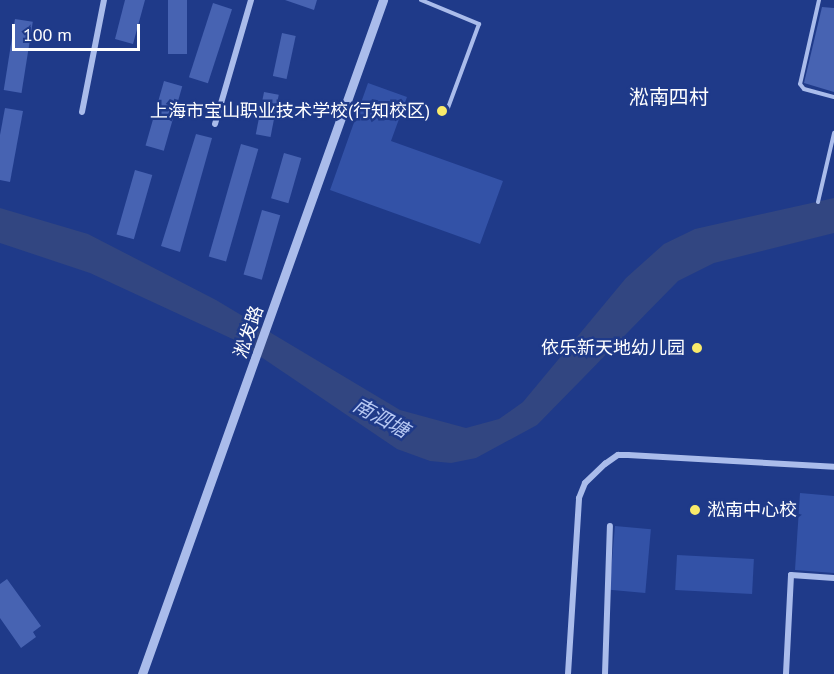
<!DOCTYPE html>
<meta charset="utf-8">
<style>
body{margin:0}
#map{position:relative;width:834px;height:674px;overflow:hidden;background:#1f3a89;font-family:"PT Sans","Noto Sans SC",sans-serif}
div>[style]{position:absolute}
.green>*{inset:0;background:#3352a7;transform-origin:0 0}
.water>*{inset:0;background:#324681}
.building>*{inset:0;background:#4763b2;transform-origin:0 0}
.service>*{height:4px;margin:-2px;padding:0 2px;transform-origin:2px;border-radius:2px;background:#aabceb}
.minor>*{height:6px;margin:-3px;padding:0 3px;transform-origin:3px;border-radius:3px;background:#aabceb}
.tertiary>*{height:9px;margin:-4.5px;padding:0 4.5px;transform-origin:4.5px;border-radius:4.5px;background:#aabceb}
.dots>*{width:16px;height:16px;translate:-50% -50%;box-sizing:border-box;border:3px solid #1f3a89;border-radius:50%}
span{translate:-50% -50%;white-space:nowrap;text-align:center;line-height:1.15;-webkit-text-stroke:5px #1f3a89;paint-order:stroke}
.poi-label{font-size:18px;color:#fff}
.right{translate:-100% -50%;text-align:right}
.left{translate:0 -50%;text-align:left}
.street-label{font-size:18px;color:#fff}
.neighbourhood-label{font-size:20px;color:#fff}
.water-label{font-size:20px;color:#b6c7f2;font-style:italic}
.scale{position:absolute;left:12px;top:24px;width:128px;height:27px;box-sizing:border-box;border:3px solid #fff;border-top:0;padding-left:8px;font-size:18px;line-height:21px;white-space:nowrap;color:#fff;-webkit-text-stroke:4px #1f3a89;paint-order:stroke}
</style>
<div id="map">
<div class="green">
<i style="clip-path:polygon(368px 83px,407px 97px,391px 141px,503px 181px,480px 244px,330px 190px)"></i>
<i style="clip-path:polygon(800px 493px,834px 496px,834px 573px,795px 570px)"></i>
<i style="left:615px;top:526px;width:36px;height:64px;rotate:5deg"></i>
<i style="left:677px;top:555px;width:77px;height:35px;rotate:3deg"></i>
</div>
<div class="water">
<i style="clip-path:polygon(834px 198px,834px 233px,714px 263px,678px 281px,537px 425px,476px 458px,451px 463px,430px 461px,397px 449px,239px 342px,90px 273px,0 243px,0 208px,88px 234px,216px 300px,400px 410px,466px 428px,499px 419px,523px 402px,626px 278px,664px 244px,695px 229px)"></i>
</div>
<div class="building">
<i style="clip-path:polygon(125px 0,145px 0,133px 44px,115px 39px)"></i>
<i style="left:168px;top:0;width:19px;height:54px"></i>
<i style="clip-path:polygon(285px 0,317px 0,314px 10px)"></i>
<i style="left:213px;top:3px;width:20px;height:78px;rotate:18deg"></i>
<i style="clip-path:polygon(822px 7px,834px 8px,834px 92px,804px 83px)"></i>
<i style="left:15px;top:19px;width:18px;height:72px;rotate:9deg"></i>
<i style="left:282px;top:33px;width:14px;height:44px;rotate:12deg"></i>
<i style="left:164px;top:81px;width:19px;height:67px;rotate:16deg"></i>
<i style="left:264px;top:92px;width:15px;height:43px;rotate:11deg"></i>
<i style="clip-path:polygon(5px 108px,23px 111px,10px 182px,0 180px,0 135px)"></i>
<i style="clip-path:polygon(196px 134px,212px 138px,180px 252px,161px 246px)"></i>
<i style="left:241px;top:144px;width:18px;height:117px;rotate:16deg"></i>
<i style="left:284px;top:153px;width:18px;height:47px;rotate:16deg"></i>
<i style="left:135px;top:170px;width:18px;height:67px;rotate:16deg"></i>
<i style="left:262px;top:210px;width:19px;height:67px;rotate:16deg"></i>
<i style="clip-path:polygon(7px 579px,41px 626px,33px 632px,36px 637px,21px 648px,0 618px,0 584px)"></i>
</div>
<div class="service">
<i style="left:421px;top:0;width:63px;rotate:22.5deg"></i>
<i style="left:479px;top:24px;width:95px;rotate:110.3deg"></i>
<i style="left:819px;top:0;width:86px;rotate:102.7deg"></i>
<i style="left:800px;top:84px;width:6px;rotate:51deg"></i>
<i style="left:804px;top:89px;width:31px;rotate:15deg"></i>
<i style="left:818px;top:202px;width:71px;rotate:-76.9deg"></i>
</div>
<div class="minor">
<i style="left:82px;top:112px;width:114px;rotate:-78.9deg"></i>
<i style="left:215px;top:124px;width:129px;rotate:-73.8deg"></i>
<i style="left:568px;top:674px;width:176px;rotate:-86.4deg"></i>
<i style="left:579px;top:498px;width:16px;rotate:-68deg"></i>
<i style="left:585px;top:483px;width:28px;rotate:-44deg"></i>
<i style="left:605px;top:464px;width:16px;rotate:-35deg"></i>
<i style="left:618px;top:455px;width:10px"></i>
<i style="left:628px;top:455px;width:206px;rotate:3.3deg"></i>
<i style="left:605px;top:674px;width:148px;rotate:-88.1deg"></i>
<i style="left:786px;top:674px;width:99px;rotate:-87.1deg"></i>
<i style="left:791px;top:575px;width:43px;rotate:4deg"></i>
</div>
<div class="tertiary">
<i style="left:142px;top:674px;width:716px;rotate:-70.32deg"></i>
</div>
<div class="dots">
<i style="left:442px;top:111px;background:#f9ea6a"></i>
<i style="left:697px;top:348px;background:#f9ea6a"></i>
<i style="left:695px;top:510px;background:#f9ea6a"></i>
</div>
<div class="poi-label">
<span class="right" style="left:430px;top:111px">上海市宝山职业技术学校(行知校区)</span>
<span class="right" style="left:685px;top:348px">依乐新天地幼儿园</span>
<span class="left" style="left:707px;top:510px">淞南中心校</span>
</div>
<div class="street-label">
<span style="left:249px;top:332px;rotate:-71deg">淞发路</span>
</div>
<div class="neighbourhood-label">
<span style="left:669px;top:97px">淞南四村</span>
</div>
<div class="water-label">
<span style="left:381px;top:418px;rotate:29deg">南泗塘</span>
</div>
<div class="scale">100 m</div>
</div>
